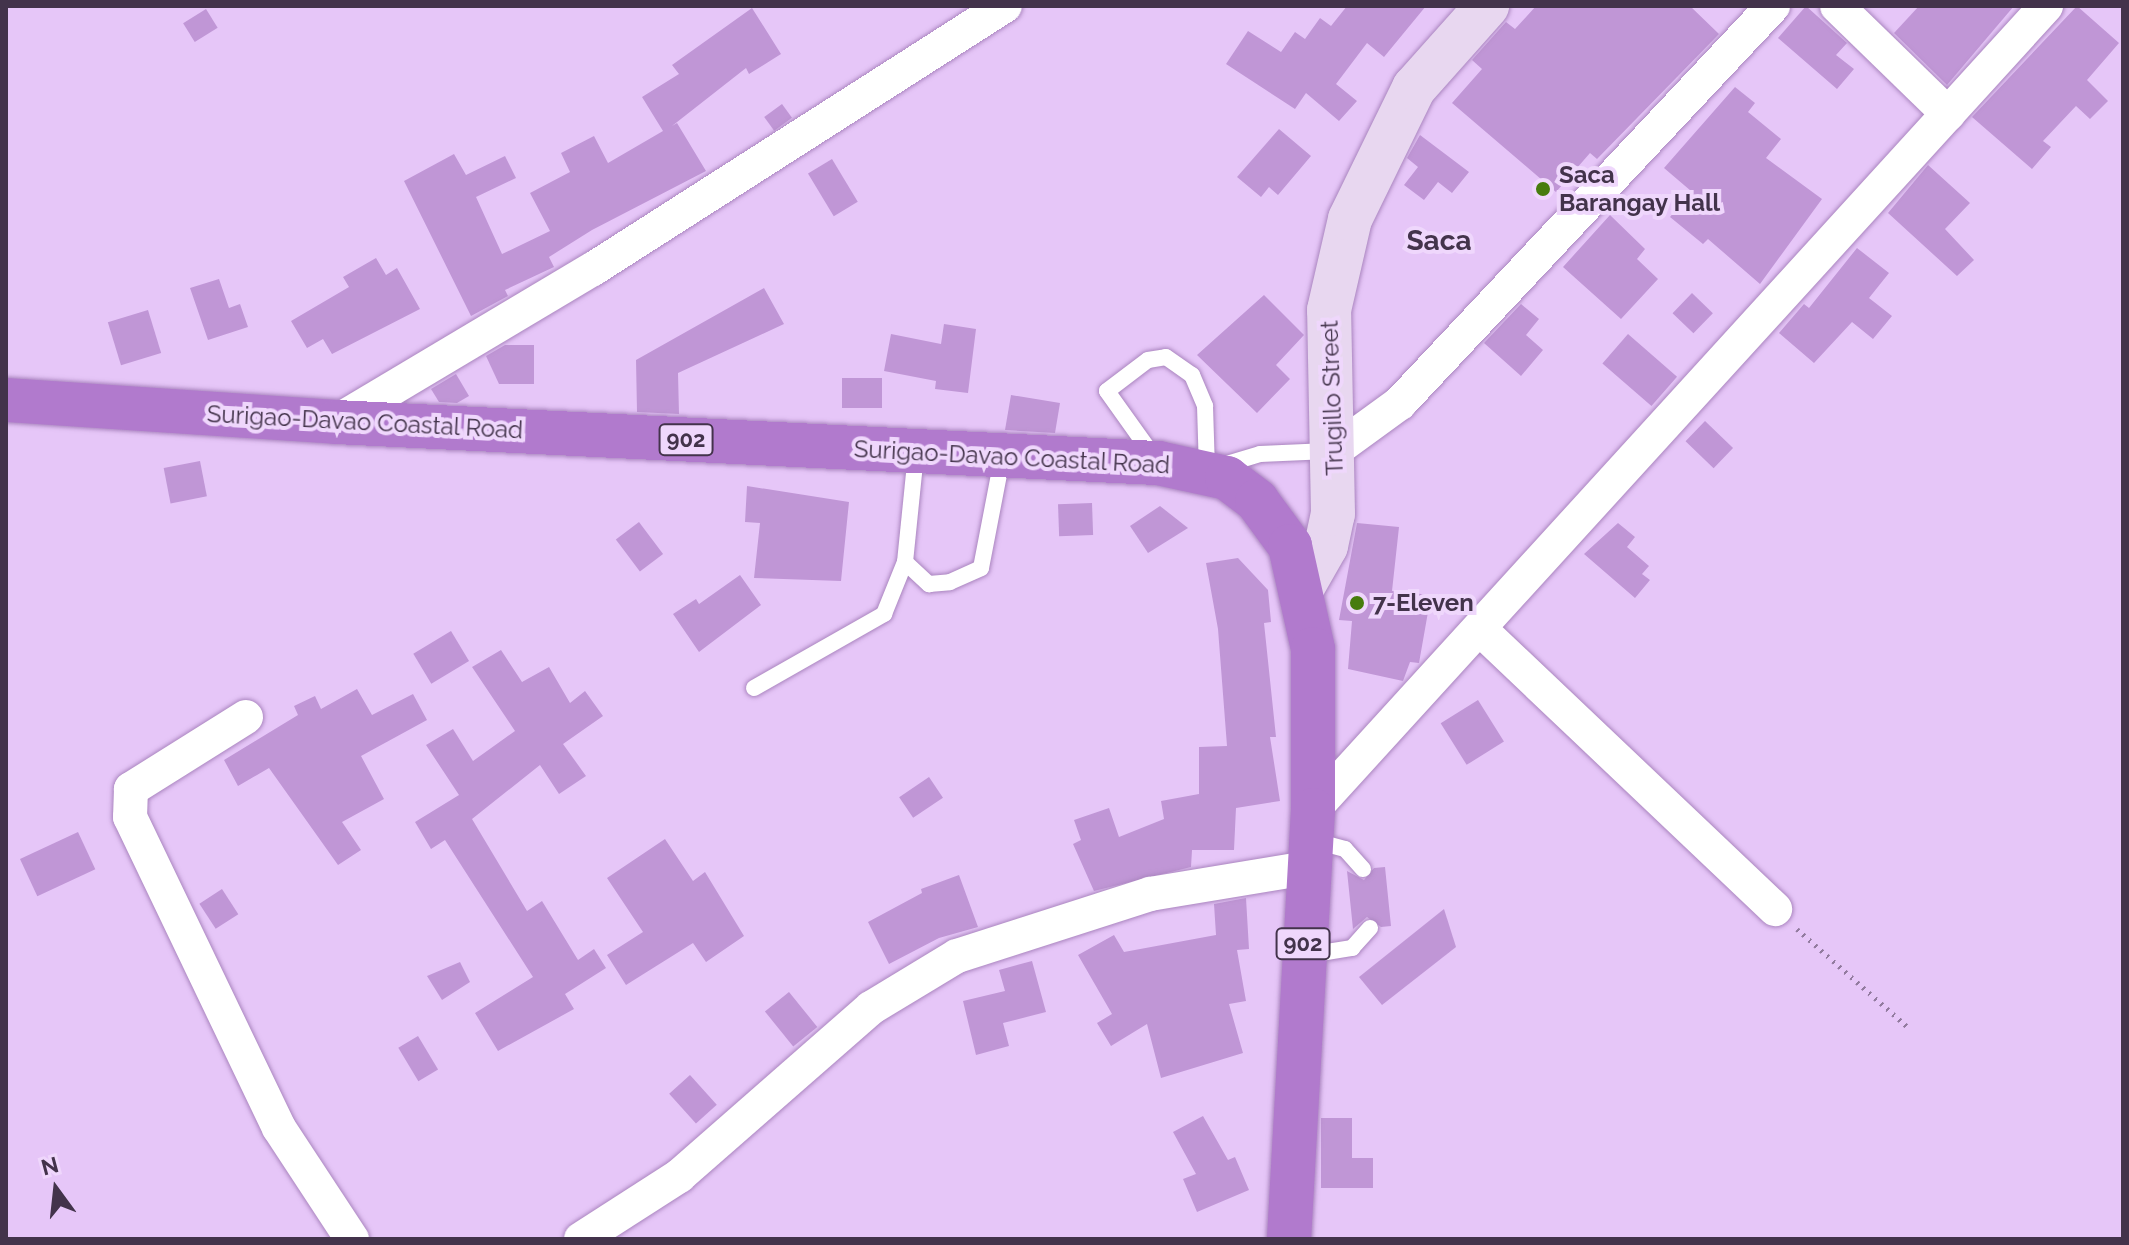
<!DOCTYPE html>
<style>
body{margin:0}
#map{position:relative;width:2129px;height:1245px;overflow:hidden;background:#e6c6f8;font-family:Raleway,sans-serif}
div>[style]{position:absolute}
.building>*{inset:0;background:#c096d6;transform-origin:0 0}
.path>*{height:5px;margin-top:-2.5px;transform-origin:0;background:repeating-linear-gradient(90deg,#927b9f 0 2px,transparent 0 8px)}
.roads{filter:drop-shadow(0 0 2px #aa85bf) drop-shadow(0 0 2px #aa85bf)}
.lane>*{height:16px;margin:-8px;padding:0 8px;transform-origin:8px;border-radius:8px;background:#fff}
.street>*{height:34px;margin:-17px;padding:0 17px;transform-origin:17px;border-radius:17px;background:#fff}
.secondary>*{height:44px;margin:-22px;padding:0 22px;transform-origin:22px;border-radius:22px;background:#e8d7f0}
.highway>*{height:44px;margin:-22px;padding:0 22px;transform-origin:22px;border-radius:22px;background:#b17acd}
.dots>*{width:22px;height:22px;translate:-50% -50%;box-sizing:border-box;border:4px solid #efd7fc;border-radius:50%}
span{translate:-50% -50%;white-space:nowrap;text-align:center;line-height:1.15;-webkit-text-stroke:8px #efd7fc;paint-order:stroke}
.shield-label span{padding:2px 6px;background:#efd7fc;border:2px solid;border-radius:6px;-webkit-text-stroke-width:0}
.shield-label{font-size:22px;color:#43334b;font-weight:700}
.poi-label{font-size:24px;color:#43334b;font-weight:700}
.left{translate:0 -50%;text-align:left}
.street-label{font-size:24px;color:#43334b}
.quarter-label{font-size:28px;color:#43334b;font-weight:700}
.frame{position:absolute;inset:0;border:8px solid #43334b;pointer-events:none}
.north{position:absolute;left:16px;top:1149px;width:80px;height:80px;-webkit-text-stroke:6px #efd7fc;paint-order:stroke;rotate:345deg;font-size:22px;font-weight:700;line-height:32px;text-align:center;color:#43334b}
.north::after{content:'';display:block;margin:auto;width:28px;height:36px;background:#43334b;clip-path:polygon(50% 0,100% 100%,50% 72%,0 100%)}
</style>
<div id="map">
<div class="building">
<i style="clip-path:polygon(1347px 6px,1426px 6px,1384px 57px,1367px 43px,1336px 84px,1357px 101px,1339px 121px,1306px 93px,1295px 109px,1226px 64px,1248px 31px,1281px 52px,1295px 32px,1305px 39px,1320px 18px,1331px 26px)"></i>
<i style="clip-path:polygon(1536px 6px,1690px 6px,1719px 34px,1597px 159px,1590px 153px,1556px 192px,1452px 103px,1482px 69px,1472px 60px,1506px 22px,1515px 29px)"></i>
<i style="clip-path:polygon(1806px 6px,1847px 43px,1836px 55px,1854px 69px,1837px 89px,1778px 38px)"></i>
<i style="clip-path:polygon(1919px 6px,2014px 6px,1947px 85px,1894px 33px)"></i>
<i style="clip-path:polygon(2077px 6px,2119px 43px,2087px 80px,2108px 101px,2090px 119px,2076px 106px,2043px 141px,2051px 147px,2032px 169px,1972px 117px)"></i>
<i style="clip-path:polygon(752px 8px,781px 54px,749px 74px,746px 68px,672px 126px,677px 123px,706px 171px,592px 230px,549px 257px,554px 267px,505px 290px,508px 296px,471px 316px,404px 181px,454px 154px,466px 175px,505px 156px,516px 178px,476px 197px,502px 254px,550px 231px,530px 193px,570px 172px,561px 153px,594px 136px,608px 163px,663px 131px,642px 97px,679px 74px,672px 65px)"></i>
<i style="left:206px;top:9px;width:22px;height:27px;rotate:58deg"></i>
<i style="clip-path:polygon(1735px 87px,1755px 103px,1748px 112px,1781px 139px,1766px 158px,1822px 199px,1760px 284px,1708px 239px,1703px 244px,1670px 217px,1691px 191px,1664px 168px)"></i>
<i style="left:782px;top:104px;width:17px;height:22px;rotate:54deg"></i>
<i style="clip-path:polygon(1279px 129px,1311px 156px,1278px 195px,1269px 187px,1261px 197px,1237px 177px)"></i>
<i style="clip-path:polygon(1420px 135px,1469px 172px,1452px 193px,1438px 182px,1424px 200px,1404px 185px,1418px 167px,1407px 158px)"></i>
<i style="left:832px;top:159px;width:50px;height:28px;rotate:59deg"></i>
<i style="clip-path:polygon(1928px 165px,1970px 203px,1945px 229px,1974px 260px,1957px 276px,1888px 213px)"></i>
<i style="clip-path:polygon(1610px 215px,1645px 249px,1637px 259px,1658px 279px,1621px 319px,1563px 267px)"></i>
<i style="clip-path:polygon(1857px 248px,1889px 273px,1869px 298px,1892px 316px,1873px 339px,1852px 322px,1814px 363px,1779px 333px,1804px 304px,1809px 308px)"></i>
<i style="clip-path:polygon(376px 258px,386px 275px,397px 268px,420px 309px,332px 354px,323px 339px,307px 348px,291px 321px,349px 287px,343px 277px)"></i>
<i style="clip-path:polygon(219px 279px,229px 308px,240px 304px,248px 327px,208px 340px,190px 288px)"></i>
<i style="clip-path:polygon(764px 288px,784px 324px,678px 373px,679px 414px,637px 412px,636px 360px)"></i>
<i style="left:1692px;top:293px;width:29px;height:28px;rotate:44deg"></i>
<i style="clip-path:polygon(1264px 295px,1304px 335px,1276px 365px,1290px 379px,1257px 413px,1197px 355px)"></i>
<i style="clip-path:polygon(1521px 304px,1539px 319px,1526px 335px,1543px 350px,1521px 376px,1484px 343px)"></i>
<i style="left:148px;top:310px;width:45px;height:42px;rotate:73deg"></i>
<i style="clip-path:polygon(944px 324px,976px 329px,968px 393px,935px 389px,936px 381px,884px 371px,891px 334px,941px 344px)"></i>
<i style="left:1628px;top:334px;width:65px;height:39px;rotate:41deg"></i>
<i style="clip-path:polygon(505px 345px,534px 345px,534px 384px,499px 384px,486px 356px)"></i>
<i style="clip-path:polygon(456px 374px,469px 396px,457px 403px,439px 402px,431px 389px)"></i>
<i style="left:842px;top:378px;width:40px;height:30px"></i>
<i style="clip-path:polygon(1011px 395px,1060px 403px,1055px 433px,1005px 430px)"></i>
<i style="left:1705px;top:421px;width:39px;height:28px;rotate:44deg"></i>
<i style="left:200px;top:461px;width:36px;height:37px;rotate:79deg"></i>
<i style="clip-path:polygon(747px 486px,849px 502px,841px 581px,754px 578px,760px 523px,745px 522px)"></i>
<i style="left:1092px;top:503px;width:32px;height:34px;rotate:88deg"></i>
<i style="clip-path:polygon(1160px 506px,1188px 528px,1148px 553px,1130px 526px)"></i>
<i style="left:639px;top:522px;width:40px;height:29px;rotate:53deg"></i>
<i style="clip-path:polygon(1357px 523px,1399px 527px,1392px 591px,1431px 595px,1419px 663px,1410px 662px,1403px 681px,1348px 669px,1352px 621px,1339px 620px)"></i>
<i style="clip-path:polygon(1618px 523px,1635px 537px,1627px 547px,1649px 566px,1642px 574px,1650px 580px,1635px 598px,1584px 554px)"></i>
<i style="clip-path:polygon(1238px 558px,1268px 590px,1271px 622px,1264px 623px,1276px 737px,1270px 737px,1280px 801px,1236px 808px,1234px 850px,1192px 850px,1191px 867px,1094px 891px,1073px 844px,1081px 840px,1074px 820px,1109px 808px,1119px 837px,1164px 819px,1161px 801px,1199px 794px,1199px 747px,1227px 746px,1218px 629px,1206px 563px)"></i>
<i style="clip-path:polygon(740px 575px,761px 605px,699px 652px,673px 614px,696px 599px,699px 604px)"></i>
<i style="left:451px;top:631px;width:35px;height:44px;rotate:59deg"></i>
<i style="clip-path:polygon(501px 650px,522px 682px,549px 667px,570px 703px,585px 691px,603px 716px,563px 744px,586px 776px,559px 794px,540px 765px,472px 819px,527px 911px,542px 901px,578px 960px,594px 949px,606px 968px,565px 994px,574px 1009px,498px 1051px,475px 1013px,533px 977px,445px 840px,431px 849px,415px 822px,459px 795px,426px 745px,453px 729px,473px 761px,515px 731px,472px 667px)"></i>
<i style="clip-path:polygon(357px 689px,372px 715px,413px 694px,427px 720px,361px 756px,384px 799px,342px 822px,361px 850px,338px 865px,269px 768px,238px 786px,224px 760px,298px 715px,294px 706px,315px 696px,321px 709px)"></i>
<i style="left:1478px;top:700px;width:49px;height:44px;rotate:58deg"></i>
<i style="left:929px;top:777px;width:25px;height:36px;rotate:56deg"></i>
<i style="left:78px;top:832px;width:41px;height:64px;rotate:65deg"></i>
<i style="clip-path:polygon(665px 839px,693px 881px,705px 872px,744px 936px,706px 962px,693px 943px,626px 985px,607px 955px,643px 932px,607px 878px)"></i>
<i style="clip-path:polygon(1385px 867px,1391px 926px,1381px 927px,1367px 917px,1353px 929px,1347px 871px,1364px 880px,1374px 868px)"></i>
<i style="clip-path:polygon(959px 875px,978px 927px,939px 938px,889px 964px,868px 922px,922px 893px,921px 889px)"></i>
<i style="left:222px;top:889px;width:30px;height:27px;rotate:57deg"></i>
<i style="clip-path:polygon(1246px 898px,1249px 949px,1237px 950px,1246px 1001px,1229px 1004px,1243px 1053px,1161px 1078px,1147px 1024px,1111px 1046px,1097px 1023px,1112px 1014px,1078px 955px,1114px 935px,1124px 952px,1216px 935px,1214px 904px)"></i>
<i style="clip-path:polygon(1444px 909px,1456px 947px,1382px 1005px,1359px 977px)"></i>
<i style="clip-path:polygon(1032px 961px,1046px 1012px,1003px 1023px,1009px 1046px,976px 1055px,963px 1001px,1005px 991px,999px 970px)"></i>
<i style="clip-path:polygon(460px 962px,470px 982px,442px 1000px,427px 976px)"></i>
<i style="left:789px;top:992px;width:45px;height:31px;rotate:51deg"></i>
<i style="left:418px;top:1036px;width:39px;height:23px;rotate:59deg"></i>
<i style="left:690px;top:1075px;width:40px;height:28px;rotate:48deg"></i>
<i style="clip-path:polygon(1203px 1116px,1228px 1160px,1235px 1157px,1249px 1190px,1197px 1212px,1183px 1179px,1196px 1174px,1173px 1132px)"></i>
<i style="clip-path:polygon(1321px 1118px,1352px 1118px,1352px 1158px,1373px 1158px,1373px 1188px,1321px 1188px)"></i>
</div>
<div class="path">
<i style="left:1797px;top:929px;width:151px;rotate:41.5deg"></i>
</div>
<div class="roads">
<div class="lane">
<i style="left:1154px;top:457px;width:81px;rotate:-125.5deg"></i>
<i style="left:1107px;top:391px;width:51px;rotate:-37.1deg"></i>
<i style="left:1148px;top:360px;width:18px;rotate:-9deg"></i>
<i style="left:1166px;top:357px;width:32px;rotate:35deg"></i>
<i style="left:1192px;top:375px;width:34px;rotate:67deg"></i>
<i style="left:1205px;top:406px;width:64px;rotate:88.2deg"></i>
<i style="left:1207px;top:470px;width:55px;rotate:-16.8deg"></i>
<i style="left:1260px;top:454px;width:68px;rotate:-2.5deg"></i>
<i style="left:905px;top:562px;width:33px;rotate:43deg"></i>
<i style="left:929px;top:584px;width:21px;rotate:-5deg"></i>
<i style="left:950px;top:582px;width:34px;rotate:-24deg"></i>
<i style="left:981px;top:568px;width:111px;rotate:-79.1deg"></i>
<i style="left:754px;top:688px;width:150px;rotate:-29.6deg"></i>
<i style="left:884px;top:614px;width:56px;rotate:-68deg"></i>
<i style="left:905px;top:562px;width:110px;rotate:-84.2deg"></i>
<i style="left:1315px;top:841px;width:31px;rotate:15deg"></i>
<i style="left:1345px;top:849px;width:27px;rotate:48deg"></i>
<i style="left:1308px;top:955px;width:45px;rotate:-9deg"></i>
<i style="left:1352px;top:948px;width:27px;rotate:-48deg"></i>
</div>
<div class="street">
<i style="left:1837px;top:6px;width:155px;rotate:44.2deg"></i>
<i style="left:336px;top:422px;width:299px;rotate:-30.8deg"></i>
<i style="left:593px;top:269px;width:489px;rotate:-32.6deg"></i>
<i style="left:1334px;top:451px;width:82px;rotate:-36deg"></i>
<i style="left:1400px;top:403px;width:545px;rotate:-46.79deg"></i>
<i style="left:1480px;top:629px;width:407px;rotate:43.5deg"></i>
<i style="left:246px;top:717px;width:136px;rotate:147.9deg"></i>
<i style="left:131px;top:789px;width:28px;rotate:92deg"></i>
<i style="left:130px;top:817px;width:345px;rotate:64.4deg"></i>
<i style="left:279px;top:1128px;width:133px;rotate:56.7deg"></i>
<i style="left:1313px;top:810px;width:1088px;rotate:-47.64deg"></i>
<i style="left:581px;top:1239px;width:117px;rotate:-32.7deg"></i>
<i style="left:679px;top:1176px;width:255px;rotate:-41.2deg"></i>
<i style="left:871px;top:1008px;width:100px;rotate:-31.2deg"></i>
<i style="left:957px;top:956px;width:203px;rotate:-17.8deg"></i>
<i style="left:1150px;top:894px;width:159px;rotate:-9.4deg"></i>
</div>
<div class="secondary">
<i style="left:1302px;top:588px;width:48px;rotate:-60.3deg"></i>
<i style="left:1326px;top:546px;width:33px;rotate:-78deg"></i>
<i style="left:1333px;top:514px;width:204px;rotate:-91.1deg"></i>
<i style="left:1329px;top:310px;width:93px;rotate:-77deg"></i>
<i style="left:1350px;top:219px;width:146px;rotate:-64deg"></i>
<i style="left:1414px;top:88px;width:110px;rotate:-48.3deg"></i>
</div>
<div class="highway">
<i style="left:6px;top:400px;width:331px;rotate:3.8deg"></i>
<i style="left:336px;top:422px;width:823px;rotate:2.86deg"></i>
<i style="left:1158px;top:463px;width:71px;rotate:12.3deg"></i>
<i style="left:1227px;top:478px;width:38px;rotate:37deg"></i>
<i style="left:1257px;top:501px;width:56px;rotate:53.7deg"></i>
<i style="left:1290px;top:546px;width:106px;rotate:77.4deg"></i>
<i style="left:1313px;top:649px;width:161px;rotate:90deg"></i>
<i style="left:1313px;top:810px;width:430px;rotate:93.2deg"></i>
</div>
</div>
<div class="dots">
<i style="left:1543px;top:189px;background:#477c0e"></i>
<i style="left:1357px;top:603px;background:#477c0e"></i>
</div>
<div class="shield-label">
<span style="left:686px;top:440px">902</span>
<span style="left:1303px;top:944px">902</span>
</div>
<div class="poi-label">
<span class="left" style="left:1559px;top:189px">Saca<br>Barangay Hall</span>
<span class="left" style="left:1373px;top:603px">7-Eleven</span>
</div>
<div class="street-label">
<span style="left:1332px;top:398px;rotate:-92deg">Trugillo Street</span>
<span style="left:365px;top:422px;rotate:3deg">Surigao-Davao Coastal Road</span>
<span style="left:1012px;top:457px;rotate:3deg">Surigao-Davao Coastal Road</span>
</div>
<div class="quarter-label">
<span style="left:1439px;top:241px">Saca</span>
</div>
<div class="frame"></div>
<div class="north">N</div>
</div>
